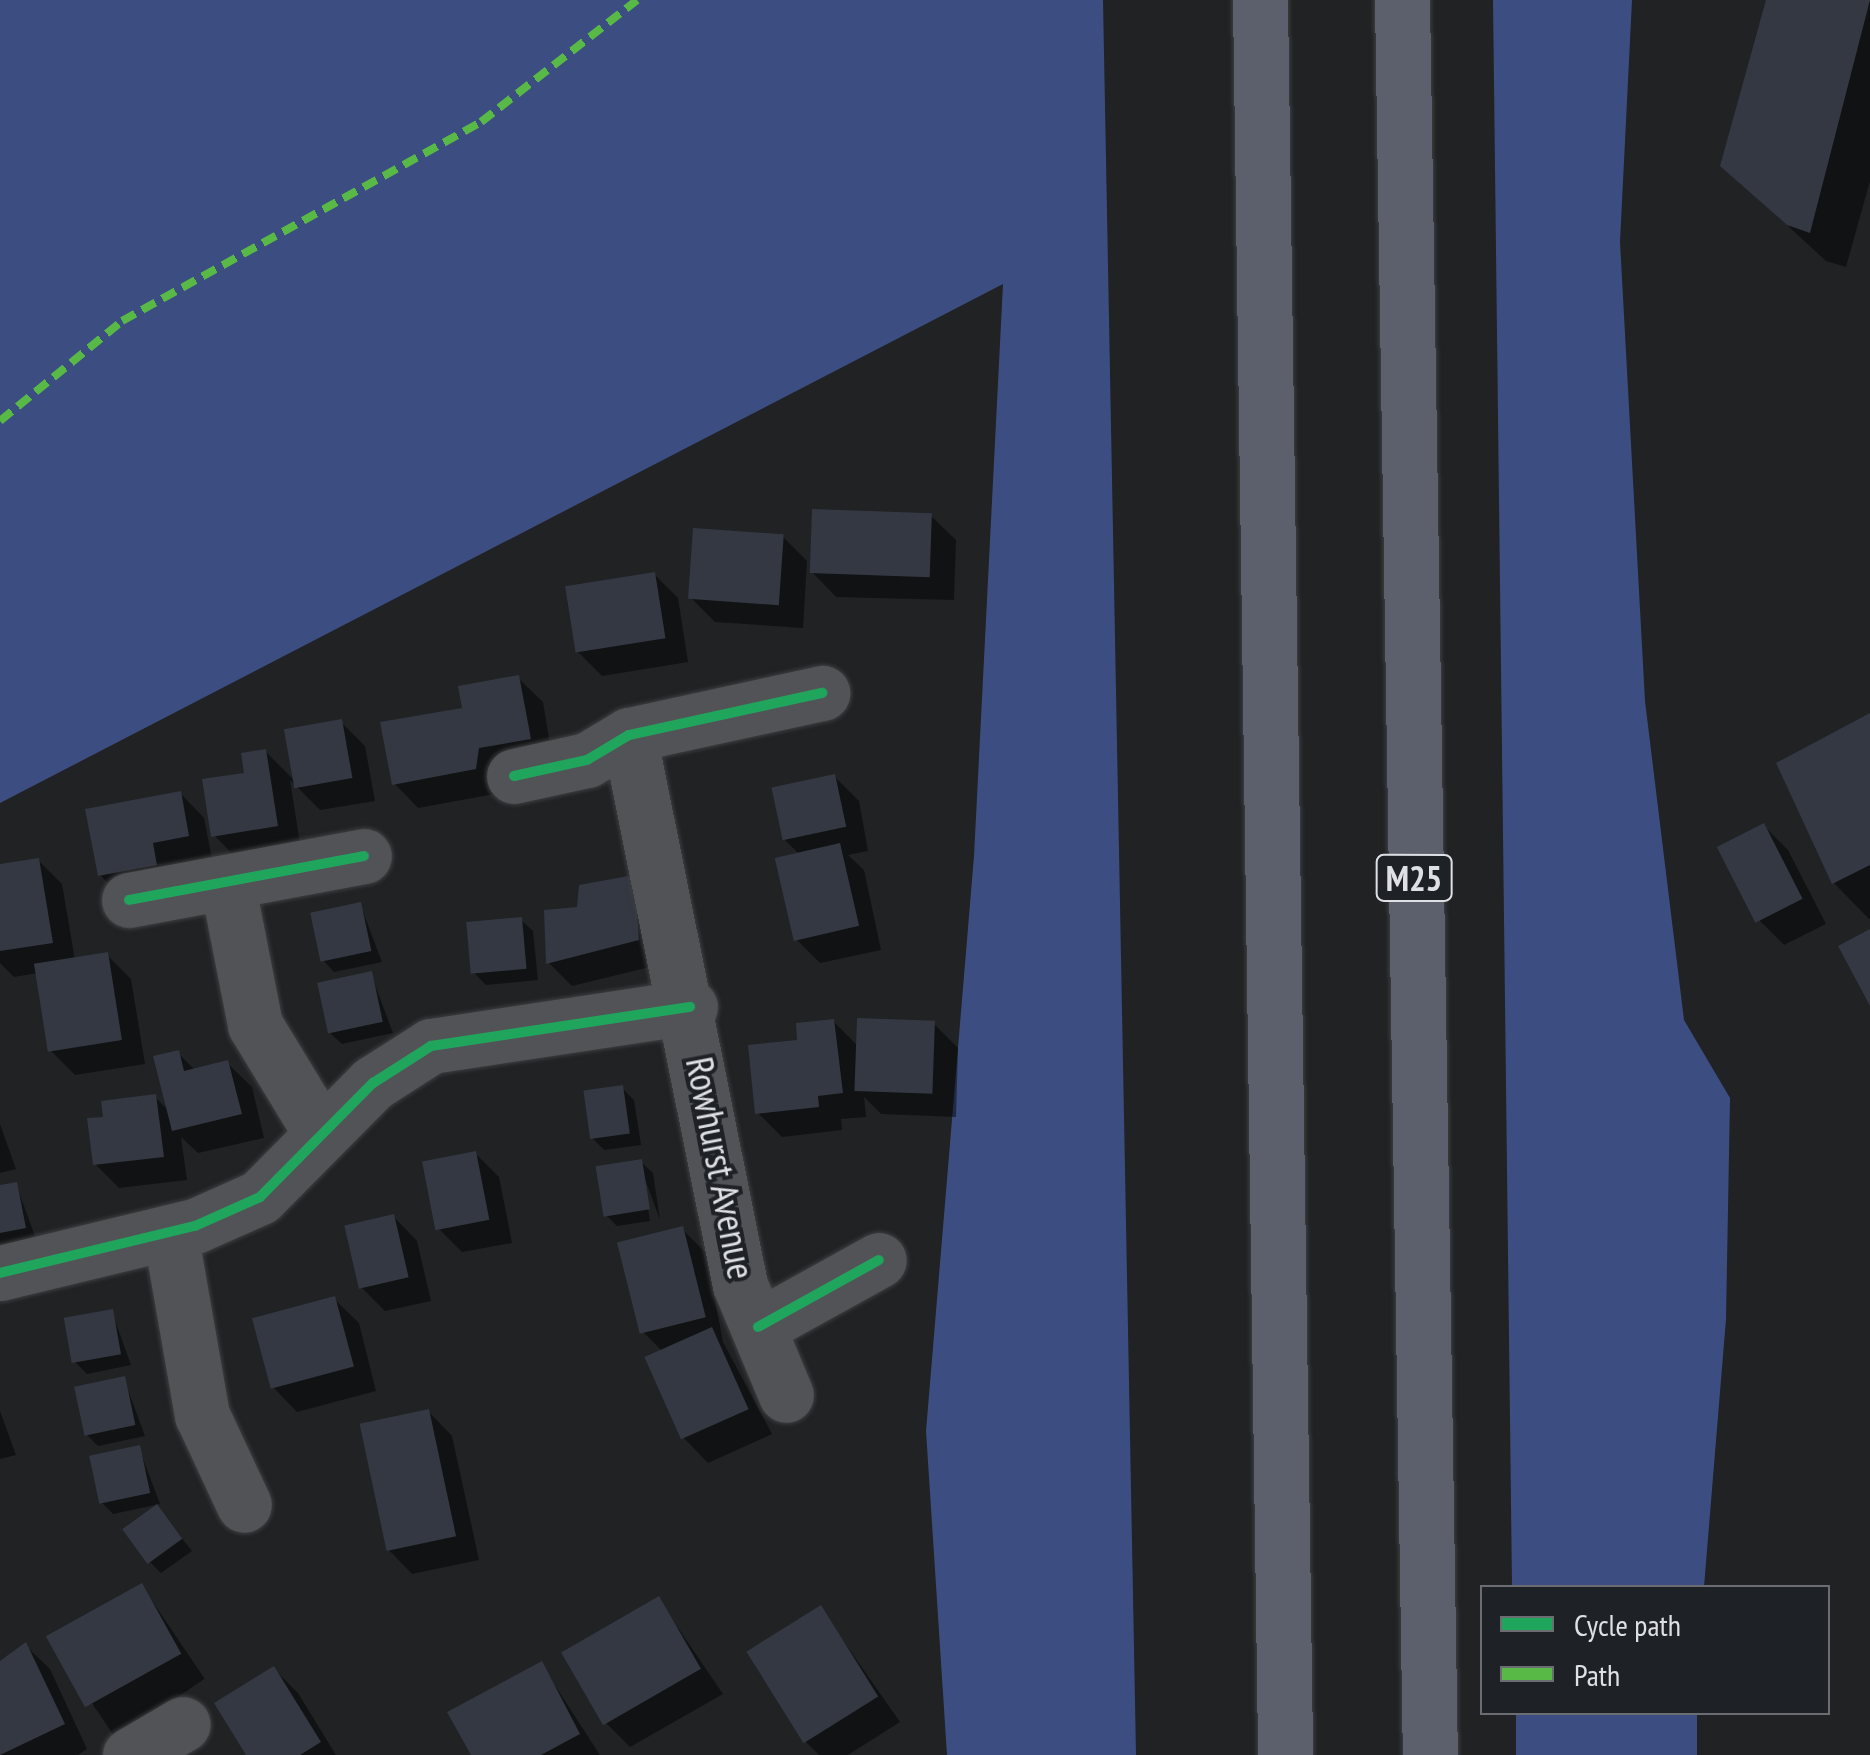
<!DOCTYPE html>
<style>
body{margin:0}
#map{position:relative;width:1870px;height:1755px;overflow:hidden;background:#202224;font-family:"PT Sans Narrow",sans-serif}
div>[style]{position:absolute}
.forest>*{inset:0;background:#3c4e81;transform-origin:0 0}
.shadow>*{inset:0;background:#0007;transform-origin:0 0}
.building>*{inset:0;background:#343843;transform-origin:0 0}
.roads{filter:drop-shadow(0 0 2px #3d3e40) drop-shadow(0 0 2px #3d3e40)}
.minor>*{height:55px;margin:-27.5px;padding:0 27.5px;transform-origin:27.5px;border-radius:27.5px;background:#515356}
.motorway>*{height:55px;margin:-27.5px;padding:0 27.5px;transform-origin:27.5px;border-radius:27.5px;background:#5c606c}
.quiet>*{height:8px;margin-top:-4px;transform-origin:0;background:repeating-linear-gradient(90deg,#58b947 0 15px,transparent 0 23px)}
.cycleway>*{height:10px;margin:-5px;padding:0 5px;transform-origin:5px;border-radius:5px;background:#20a55d}
span{translate:-50% -50%;white-space:nowrap;text-align:center;line-height:1.15;-webkit-text-stroke:8px #1e2126;paint-order:stroke}
.shield-label span{padding:2px 8px;background:#1e2126;border:2px solid;border-radius:8px;-webkit-text-stroke-width:0}
.shield-label{font-size:35px;color:#dfe0e4;font-weight:700}
.street-label{font-size:38px;color:#dfe0e4}
.legend{position:absolute;left:1480px;top:1585px;width:350px;height:130px;box-sizing:border-box;background:#1e2126;border:2px solid #6b6d72;margin:0;padding:12px 18px;list-style:none;font-size:30px;color:#dfe0e4}
.legend li{display:flex;align-items:center;gap:20px;height:50px}
.legend b{width:50px;border:2px solid #6b6d72}
</style>
<div id="map">
<div class="forest">
<i style="clip-path:polygon(0 0,1103px 0,1136px 1755px,947px 1755px,926px 1431px,974px 856px,1003px 284px,0 803px)"></i>
<i style="clip-path:polygon(1493px 0,1632px 0,1620px 242px,1645px 701px,1684px 1020px,1730px 1098px,1726px 1319px,1704px 1587px,1512px 1587px)"></i>
<i style="left:1516px;top:1713px;width:181px;height:42px"></i>
</div>
<div class="shadow">
<i style="clip-path:polygon(1768px 0,1870px 0,1870px 181px,1846px 267px,1826px 261px,1723px 166px)"></i>
<i style="clip-path:polygon(931px 516px,956px 540px,954px 600px,836px 597px,812px 572px)"></i>
<i style="clip-path:polygon(783px 537px,807px 561px,803px 628px,715px 622px,691px 598px)"></i>
<i style="clip-path:polygon(654px 574px,678px 598px,688px 662px,602px 676px,577px 651px)"></i>
<i style="clip-path:polygon(518px 678px,543px 702px,553px 763px,500px 793px,418px 808px,394px 783px,465px 710px)"></i>
<i style="clip-path:polygon(1870px 716px,1870px 918px,1869px 919px,1834px 883px)"></i>
<i style="clip-path:polygon(341px 722px,365px 746px,375px 801px,320px 810px,290px 780px,301px 850px,238px 860px,214px 835px,246px 775px,265px 751px,295px 781px)"></i>
<i style="clip-path:polygon(835px 777px,859px 801px,868px 851px,848px 855px,864px 870px,881px 950px,820px 963px,796px 939px,800px 855px,784px 839px)"></i>
<i style="clip-path:polygon(180px 793px,204px 818px,212px 859px,124px 899px,100px 875px)"></i>
<i style="clip-path:polygon(1764px 826px,1788px 850px,1826px 924px,1784px 945px,1760px 921px)"></i>
<i style="clip-path:polygon(38px 860px,62px 884px,75px 960px,107px 955px,131px 979px,145px 1064px,75px 1075px,51px 1051px,38px 973px,14px 977px,0 963px,0 866px)"></i>
<i style="clip-path:polygon(657px 902px,662px 964px,572px 986px,548px 962px)"></i>
<i style="clip-path:polygon(360px 904px,382px 962px,334px 972px,323px 960px)"></i>
<i style="clip-path:polygon(521px 920px,533px 931px,538px 980px,486px 985px,474px 973px)"></i>
<i style="clip-path:polygon(371px 974px,393px 1033px,342px 1044px,330px 1033px)"></i>
<i style="clip-path:polygon(834px 1022px,858px 1046px,934px 1024px,958px 1048px,956px 1117px,881px 1114px,864px 1097px,866px 1117px,841px 1119px,842px 1130px,782px 1137px,758px 1113px,800px 1042px)"></i>
<i style="clip-path:polygon(178px 1053px,196px 1071px,227px 1063px,252px 1087px,264px 1138px,198px 1153px,181px 1137px,187px 1180px,119px 1188px,95px 1164px,155px 1097px,169px 1111px)"></i>
<i style="clip-path:polygon(622px 1088px,634px 1100px,641px 1145px,604px 1150px,592px 1138px)"></i>
<i style="clip-path:polygon(0 1124px,16px 1169px,0 1173px)"></i>
<i style="clip-path:polygon(475px 1153px,499px 1177px,512px 1243px,462px 1252px,438px 1228px)"></i>
<i style="clip-path:polygon(641px 1162px,653px 1173px,660px 1220px,642px 1171px,650px 1221px,617px 1226px,606px 1215px)"></i>
<i style="clip-path:polygon(16px 1184px,36px 1239px,0 1246px,0 1187px)"></i>
<i style="clip-path:polygon(393px 1216px,417px 1241px,431px 1301px,385px 1311px,361px 1287px)"></i>
<i style="clip-path:polygon(682px 1229px,706px 1253px,723px 1342px,772px 1434px,708px 1463px,684px 1438px,663px 1352px,643px 1332px)"></i>
<i style="clip-path:polygon(334px 1299px,359px 1323px,376px 1391px,297px 1412px,273px 1387px)"></i>
<i style="clip-path:polygon(112px 1312px,131px 1365px,87px 1374px,75px 1362px)"></i>
<i style="clip-path:polygon(124px 1379px,145px 1436px,98px 1446px,86px 1434px)"></i>
<i style="clip-path:polygon(0 1411px,16px 1455px,0 1459px)"></i>
<i style="clip-path:polygon(428px 1411px,452px 1436px,479px 1560px,412px 1574px,388px 1549px)"></i>
<i style="clip-path:polygon(139px 1448px,160px 1504px,113px 1514px,102px 1503px)"></i>
<i style="clip-path:polygon(157px 1507px,192px 1551px,161px 1573px,149px 1561px)"></i>
<i style="left:142px;top:1586px;width:112px;height:107px;rotate:56deg"></i>
<i style="clip-path:polygon(659px 1600px,723px 1694px,630px 1747px,606px 1723px)"></i>
<i style="clip-path:polygon(821px 1609px,900px 1722px,848px 1755px,819px 1755px,806px 1742px)"></i>
<i style="clip-path:polygon(26px 1646px,50px 1669px,87px 1749px,78px 1755px,0 1755px,0 1664px)"></i>
<i style="clip-path:polygon(541px 1664px,600px 1755px,473px 1755px)"></i>
<i style="clip-path:polygon(274px 1669px,298px 1693px,336px 1755px,249px 1755px)"></i>
</div>
<div class="building">
<i style="clip-path:polygon(1766px 0,1870px 0,1810px 233px,1787px 225px,1720px 166px)"></i>
<i style="left:812px;top:509px;width:120px;height:64px;rotate:2deg"></i>
<i style="left:693px;top:528px;width:91px;height:71px;rotate:4deg"></i>
<i style="left:655px;top:572px;width:67px;height:91px;rotate:81deg"></i>
<i style="clip-path:polygon(519px 675px,531px 739px,479px 748px,476px 769px,392px 785px,380px 722px,462px 708px,458px 686px)"></i>
<i style="clip-path:polygon(1870px 713px,1870px 865px,1832px 884px,1776px 763px)"></i>
<i style="left:342px;top:719px;width:60px;height:59px;rotate:80deg"></i>
<i style="clip-path:polygon(266px 749px,278px 826px,211px 837px,202px 779px,244px 773px,241px 753px)"></i>
<i style="left:835px;top:774px;width:54px;height:65px;rotate:78deg"></i>
<i style="clip-path:polygon(181px 791px,189px 836px,153px 843px,157px 865px,98px 876px,85px 809px)"></i>
<i style="left:1764px;top:823px;width:85px;height:53px;rotate:63deg"></i>
<i style="left:840px;top:843px;width:85px;height:67px;rotate:77deg"></i>
<i style="clip-path:polygon(39px 858px,53px 943px,0 951px,0 864px)"></i>
<i style="clip-path:polygon(634px 875px,639px 940px,546px 964px,544px 910px,577px 907px,579px 885px)"></i>
<i style="left:361px;top:902px;width:50px;height:52px;rotate:78deg"></i>
<i style="left:522px;top:917px;width:52px;height:56px;rotate:85deg"></i>
<i style="clip-path:polygon(1870px 929px,1870px 1006px,1838px 946px)"></i>
<i style="left:108px;top:952px;width:89px;height:75px;rotate:81deg"></i>
<i style="left:372px;top:971px;width:52px;height:56px;rotate:78deg"></i>
<i style="left:857px;top:1018px;width:78px;height:73px;rotate:2deg"></i>
<i style="clip-path:polygon(834px 1019px,843px 1093px,818px 1096px,819px 1107px,755px 1114px,748px 1045px,797px 1040px,796px 1023px)"></i>
<i style="clip-path:polygon(179px 1050px,184px 1071px,228px 1060px,242px 1114px,172px 1131px,153px 1056px)"></i>
<i style="left:623px;top:1085px;width:49px;height:40px;rotate:82deg"></i>
<i style="clip-path:polygon(156px 1094px,164px 1157px,93px 1165px,87px 1118px,103px 1117px,101px 1101px)"></i>
<i style="left:476px;top:1151px;width:70px;height:55px;rotate:79deg"></i>
<i style="left:642px;top:1159px;width:51px;height:47px;rotate:81deg"></i>
<i style="clip-path:polygon(17px 1182px,26px 1228px,0 1233px,0 1185px)"></i>
<i style="left:394px;top:1214px;width:65px;height:51px;rotate:77deg"></i>
<i style="left:683px;top:1226px;width:94px;height:68px;rotate:76deg"></i>
<i style="left:335px;top:1296px;width:73px;height:86px;rotate:75deg"></i>
<i style="left:113px;top:1309px;width:46px;height:50px;rotate:80deg"></i>
<i style="left:712px;top:1327px;width:90px;height:74px;rotate:66deg"></i>
<i style="left:125px;top:1376px;width:50px;height:52px;rotate:78deg"></i>
<i style="left:429px;top:1409px;width:130px;height:71px;rotate:78deg"></i>
<i style="left:140px;top:1445px;width:49px;height:52px;rotate:78deg"></i>
<i style="left:157px;top:1504px;width:43px;height:43px;rotate:54deg"></i>
<i style="left:142px;top:1583px;width:81px;height:110px;rotate:61deg"></i>
<i style="left:659px;top:1596px;width:84px;height:113px;rotate:60deg"></i>
<i style="left:821px;top:1605px;width:108px;height:88px;rotate:58deg"></i>
<i style="clip-path:polygon(26px 1642px,65px 1724px,0 1755px,0 1661px)"></i>
<i style="clip-path:polygon(542px 1661px,580px 1734px,541px 1755px,471px 1755px,447px 1712px)"></i>
<i style="clip-path:polygon(274px 1666px,321px 1742px,300px 1755px,246px 1755px,214px 1703px)"></i>
</div>
<div class="roads">
<div class="minor">
<i style="left:629px;top:735px;width:561px;rotate:78.59deg"></i>
<i style="left:740px;top:1285px;width:119px;rotate:67.3deg"></i>
<i style="left:514px;top:776px;width:75px;rotate:-12.4deg"></i>
<i style="left:587px;top:760px;width:49px;rotate:-30.8deg"></i>
<i style="left:629px;top:735px;width:198px;rotate:-12.3deg"></i>
<i style="left:227px;top:882px;width:146px;rotate:78.9deg"></i>
<i style="left:255px;top:1025px;width:125px;rotate:58.7deg"></i>
<i style="left:129px;top:900px;width:239px;rotate:-10.6deg"></i>
<i style="left:170px;top:1232px;width:186px;rotate:80.1deg"></i>
<i style="left:202px;top:1415px;width:99px;rotate:65deg"></i>
<i style="left:0;top:1273px;width:201px;rotate:-13.6deg"></i>
<i style="left:195px;top:1226px;width:71px;rotate:-24deg"></i>
<i style="left:260px;top:1197px;width:161px;rotate:-45.3deg"></i>
<i style="left:373px;top:1083px;width:69px;rotate:-32.5deg"></i>
<i style="left:431px;top:1046px;width:262px;rotate:-8.6deg"></i>
<i style="left:758px;top:1327px;width:138px;rotate:-29deg"></i>
<i style="left:130px;top:1755px;width:61px;rotate:-30.3deg"></i>
</div>
<div class="motorway">
<i style="left:1260px;top:0;width:1755px;rotate:89.18deg"></i>
<i style="left:1402px;top:0;width:1755px;rotate:89.09deg"></i>
</div>
</div>
<div class="quiet">
<i style="left:0;top:421px;width:158px;rotate:-39.3deg"></i>
<i style="left:122px;top:321px;width:410px;rotate:-29deg"></i>
<i style="left:481px;top:122px;width:198px;rotate:-38deg"></i>
</div>
<div class="cycleway">
<i style="left:514px;top:776px;width:75px;rotate:-12.4deg"></i>
<i style="left:587px;top:760px;width:49px;rotate:-30.8deg"></i>
<i style="left:629px;top:735px;width:198px;rotate:-12.3deg"></i>
<i style="left:129px;top:900px;width:239px;rotate:-10.6deg"></i>
<i style="left:0;top:1273px;width:201px;rotate:-13.6deg"></i>
<i style="left:195px;top:1226px;width:71px;rotate:-24deg"></i>
<i style="left:260px;top:1197px;width:161px;rotate:-45.3deg"></i>
<i style="left:373px;top:1083px;width:69px;rotate:-32.5deg"></i>
<i style="left:431px;top:1046px;width:262px;rotate:-8.6deg"></i>
<i style="left:758px;top:1327px;width:138px;rotate:-29deg"></i>
</div>
<div class="shield-label">
<span style="left:1414px;top:878px">M25</span>
</div>
<div class="street-label">
<span style="left:721px;top:1168px;rotate:79deg">Rowhurst Avenue</span>
</div>
<ul class="legend">
<li><b style="height:12px;background:#20a55d"></b>Cycle path</li>
<li><b style="height:12px;background:#58b947"></b>Path</li>
</ul>
</div>
